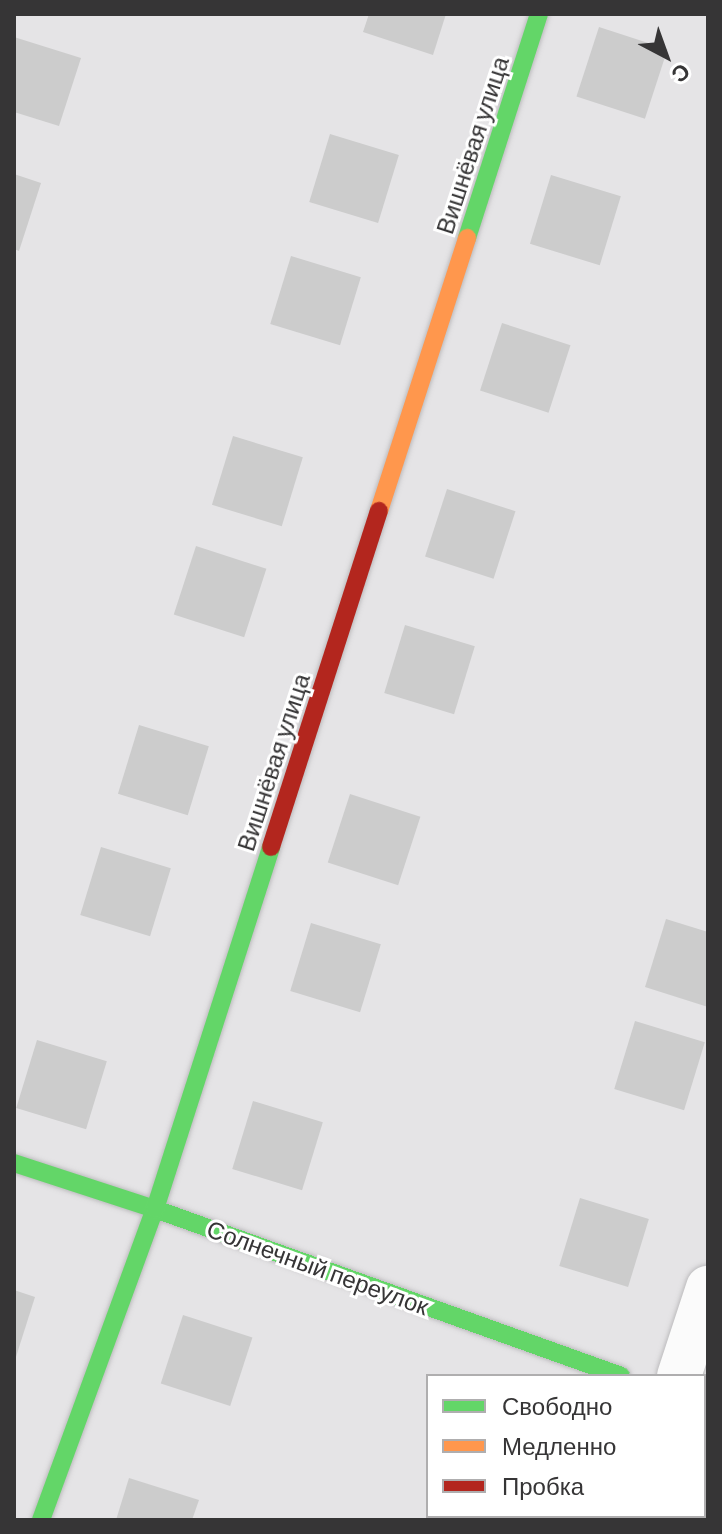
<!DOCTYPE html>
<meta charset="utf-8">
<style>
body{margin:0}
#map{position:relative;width:722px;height:1534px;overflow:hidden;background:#e5e4e6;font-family:Barlow,sans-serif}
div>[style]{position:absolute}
.building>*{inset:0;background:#ccc;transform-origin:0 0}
.roads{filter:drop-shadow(0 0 2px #bdbcbe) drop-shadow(0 0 2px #bdbcbe)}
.street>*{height:44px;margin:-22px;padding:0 22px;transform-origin:22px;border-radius:22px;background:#fbfbfb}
.fast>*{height:18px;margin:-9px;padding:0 9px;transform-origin:9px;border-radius:9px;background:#63d668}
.slow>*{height:18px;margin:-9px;padding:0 9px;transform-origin:9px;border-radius:9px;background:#ff974d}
.jam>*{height:18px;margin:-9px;padding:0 9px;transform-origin:9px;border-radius:9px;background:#b3261e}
span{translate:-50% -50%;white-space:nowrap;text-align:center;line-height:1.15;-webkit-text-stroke:6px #fff;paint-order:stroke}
.street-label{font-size:24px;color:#363536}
.frame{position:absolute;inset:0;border:16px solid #363536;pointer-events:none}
.legend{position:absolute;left:426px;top:1374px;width:280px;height:144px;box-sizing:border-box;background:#fff;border:2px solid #afaeaf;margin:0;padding:10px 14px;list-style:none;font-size:24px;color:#363536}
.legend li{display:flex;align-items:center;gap:16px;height:40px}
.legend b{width:40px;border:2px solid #afaeaf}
.north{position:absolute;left:626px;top:16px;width:80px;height:80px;-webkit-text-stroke:6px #fff;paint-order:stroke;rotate:139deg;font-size:22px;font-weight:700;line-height:32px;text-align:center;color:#363536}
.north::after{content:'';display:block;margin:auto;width:28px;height:36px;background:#363536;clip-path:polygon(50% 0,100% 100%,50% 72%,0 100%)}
</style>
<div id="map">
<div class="building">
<i style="clip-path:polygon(369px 14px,446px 14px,433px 55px,363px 32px)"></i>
<i style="left:599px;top:27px;width:72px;height:73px;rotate:18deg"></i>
<i style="clip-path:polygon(14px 37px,81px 58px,59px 126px,14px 112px)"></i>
<i style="left:330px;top:134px;width:72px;height:71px;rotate:17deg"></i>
<i style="clip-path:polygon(14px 174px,41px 183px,19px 251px,14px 249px)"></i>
<i style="left:551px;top:175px;width:73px;height:72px;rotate:17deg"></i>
<i style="left:291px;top:256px;width:73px;height:71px;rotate:17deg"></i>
<i style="left:502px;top:323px;width:72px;height:71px;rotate:18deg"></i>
<i style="left:233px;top:436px;width:73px;height:72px;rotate:17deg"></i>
<i style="left:447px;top:489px;width:72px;height:71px;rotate:18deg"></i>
<i style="left:196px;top:546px;width:74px;height:72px;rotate:18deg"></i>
<i style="left:405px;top:625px;width:73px;height:71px;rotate:17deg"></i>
<i style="left:139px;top:725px;width:73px;height:72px;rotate:17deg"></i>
<i style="left:350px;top:794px;width:74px;height:72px;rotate:18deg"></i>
<i style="left:101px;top:847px;width:73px;height:71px;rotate:17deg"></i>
<i style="clip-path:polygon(666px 919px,708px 932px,708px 1007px,645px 987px)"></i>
<i style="left:311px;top:923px;width:73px;height:71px;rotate:17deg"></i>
<i style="left:635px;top:1021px;width:73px;height:71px;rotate:17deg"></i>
<i style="left:37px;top:1040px;width:73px;height:71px;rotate:17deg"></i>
<i style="left:253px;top:1101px;width:73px;height:71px;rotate:17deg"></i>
<i style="left:580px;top:1198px;width:72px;height:71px;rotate:17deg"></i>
<i style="clip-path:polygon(14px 1290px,35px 1297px,15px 1360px,14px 1360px)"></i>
<i style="left:183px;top:1315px;width:73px;height:72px;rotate:18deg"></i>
<i style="clip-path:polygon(129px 1478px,199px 1500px,192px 1520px,116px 1520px)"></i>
</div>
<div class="roads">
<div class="street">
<i style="left:679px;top:1376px;width:93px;rotate:-71.8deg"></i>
<i style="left:704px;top:1404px;width:4px;rotate:14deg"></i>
<i style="left:627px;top:1520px;width:4px;rotate:-63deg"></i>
</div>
<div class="fast">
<i style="left:467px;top:238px;width:235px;rotate:-72.2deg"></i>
<i style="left:14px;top:1163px;width:148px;rotate:18.1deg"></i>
<i style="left:155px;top:1209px;width:495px;rotate:19.7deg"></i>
<i style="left:41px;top:1520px;width:331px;rotate:-69.9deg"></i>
<i style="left:155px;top:1209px;width:380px;rotate:-72.2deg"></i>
</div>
<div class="slow">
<i style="left:379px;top:511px;width:287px;rotate:-72.1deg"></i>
</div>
<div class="jam">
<i style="left:271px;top:847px;width:353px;rotate:-72.2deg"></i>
</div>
</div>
<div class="street-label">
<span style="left:472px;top:145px;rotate:-72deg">Вишнёвая улица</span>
<span style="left:273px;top:762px;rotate:-72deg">Вишнёвая улица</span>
<span style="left:318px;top:1267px;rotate:20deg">Солнечный переулок</span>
</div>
<div class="frame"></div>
<ul class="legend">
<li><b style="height:10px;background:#63d668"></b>Свободно</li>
<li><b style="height:10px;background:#ff974d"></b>Медленно</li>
<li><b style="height:10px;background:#b3261e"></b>Пробка</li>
</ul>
<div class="north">С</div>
</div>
